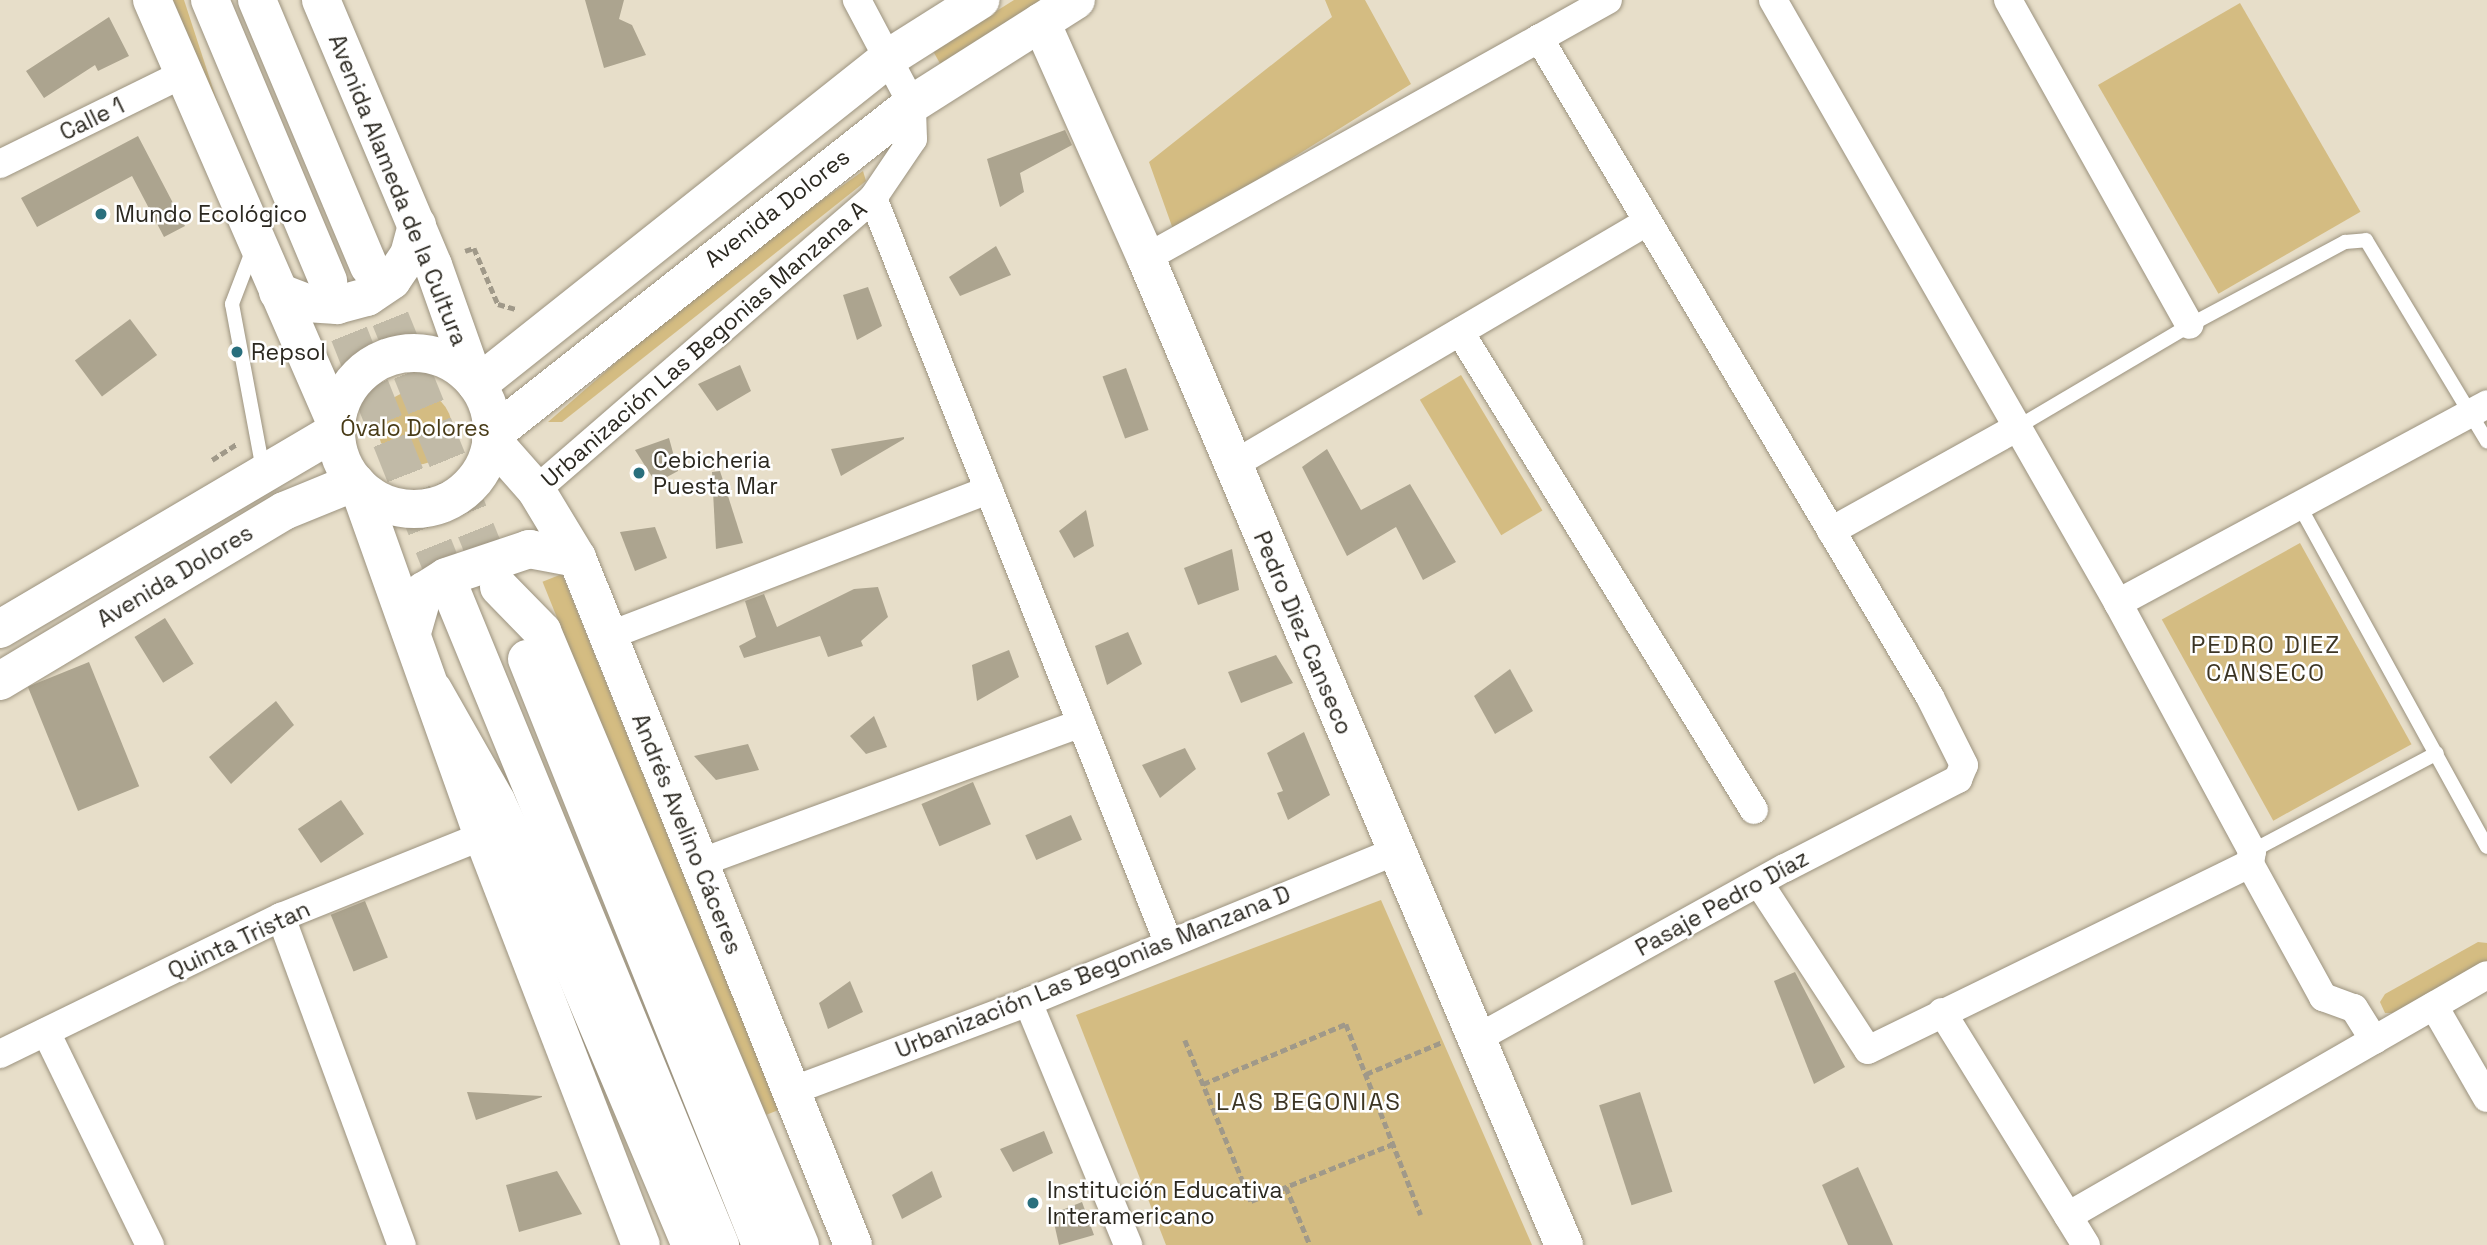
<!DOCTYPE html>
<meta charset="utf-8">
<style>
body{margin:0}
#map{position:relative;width:2487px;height:1245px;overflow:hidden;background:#e7dec9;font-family:"Space Grotesk",sans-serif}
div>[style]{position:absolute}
.green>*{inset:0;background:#d4bc82;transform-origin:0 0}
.round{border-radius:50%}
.building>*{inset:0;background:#aca48f;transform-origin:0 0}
.highway-tunnel>*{height:38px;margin-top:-19px;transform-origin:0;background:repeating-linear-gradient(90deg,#c1baa7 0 38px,transparent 0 57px)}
.path>*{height:4.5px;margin-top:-2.25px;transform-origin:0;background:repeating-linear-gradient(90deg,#a09989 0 7px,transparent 0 10.5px)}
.roads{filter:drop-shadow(0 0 2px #9c937f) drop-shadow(0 0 2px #9c937f)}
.lane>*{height:14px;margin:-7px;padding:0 7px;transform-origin:7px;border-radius:7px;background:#fff}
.street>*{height:28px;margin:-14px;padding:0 14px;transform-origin:14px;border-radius:14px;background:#fff}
.secondary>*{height:38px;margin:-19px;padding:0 19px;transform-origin:19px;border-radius:19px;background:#fff}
.primary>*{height:38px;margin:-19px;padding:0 19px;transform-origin:19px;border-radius:19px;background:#fff}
.primary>.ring{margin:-19px;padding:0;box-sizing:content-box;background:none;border:38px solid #fff;border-radius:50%}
.highway>*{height:38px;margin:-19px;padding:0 19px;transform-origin:19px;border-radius:19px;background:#fff}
.dots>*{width:19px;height:19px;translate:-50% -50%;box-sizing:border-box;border:4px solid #fff;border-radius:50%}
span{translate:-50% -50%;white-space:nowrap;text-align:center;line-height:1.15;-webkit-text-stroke:5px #fff;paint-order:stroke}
.street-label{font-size:23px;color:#2b2820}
.poi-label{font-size:23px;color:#2b2820}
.left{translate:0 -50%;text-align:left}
.park-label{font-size:23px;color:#483b17}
.neighbourhood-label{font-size:24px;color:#3c3524;letter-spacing:2px}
</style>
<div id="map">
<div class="green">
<i style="clip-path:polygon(173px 0,184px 0,220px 110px)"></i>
<i style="clip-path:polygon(1014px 0,1048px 0,942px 67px,933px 51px)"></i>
<i style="clip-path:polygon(1325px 0,1365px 0,1411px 84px,1174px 232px,1149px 162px,1332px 17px)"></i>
<i style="left:2240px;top:3px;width:241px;height:164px;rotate:60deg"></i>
<i style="clip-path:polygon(863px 171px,866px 181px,724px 294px,562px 422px,548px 422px,716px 275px)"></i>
<i style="left:1461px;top:375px;width:158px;height:48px;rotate:59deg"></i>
<i class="round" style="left:378px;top:391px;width:74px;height:74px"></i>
<i style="left:2300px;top:543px;width:230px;height:158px;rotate:61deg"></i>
<i style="left:562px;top:574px;width:578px;height:21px;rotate:68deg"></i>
<i style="clip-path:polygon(1381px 900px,1532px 1245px,1166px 1245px,1076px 1015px)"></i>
<i style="clip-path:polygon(2478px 942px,2487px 943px,2487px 962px,2393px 1013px,2385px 1013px,2380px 1002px,2385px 994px)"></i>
</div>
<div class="building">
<i style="clip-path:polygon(585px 0,624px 0,619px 19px,632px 25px,646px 55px,604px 68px)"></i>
<i style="clip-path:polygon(109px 17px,129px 56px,98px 71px,95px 65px,44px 98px,26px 71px)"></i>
<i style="clip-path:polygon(1065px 130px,1072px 145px,1020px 173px,1024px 192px,1000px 207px,987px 159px)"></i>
<i style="clip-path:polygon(138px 136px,185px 226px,164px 237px,132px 176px,37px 227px,21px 198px)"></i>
<i style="clip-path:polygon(996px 246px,1011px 275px,960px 296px,949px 277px)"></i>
<i style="clip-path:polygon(868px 287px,882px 326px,857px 340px,843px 295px)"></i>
<i style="left:130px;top:319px;width:45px;height:69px;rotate:53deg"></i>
<i style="clip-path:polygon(740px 365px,751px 391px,717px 411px,698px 384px)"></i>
<i style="left:1126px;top:368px;width:66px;height:25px;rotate:70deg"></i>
<i style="clip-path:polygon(904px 437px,904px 439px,841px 476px,831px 449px)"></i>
<i style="clip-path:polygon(669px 438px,678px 471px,656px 483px,635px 450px)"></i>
<i style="clip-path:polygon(1327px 449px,1361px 510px,1410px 484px,1456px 562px,1423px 580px,1396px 527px,1347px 556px,1302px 467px)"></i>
<i style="clip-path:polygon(720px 471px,743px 543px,716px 549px,712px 472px)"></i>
<i style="clip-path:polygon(1086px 510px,1094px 546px,1074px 558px,1059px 531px)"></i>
<i style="clip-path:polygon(655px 527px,667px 558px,635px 571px,620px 532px)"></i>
<i style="clip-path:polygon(1232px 549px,1239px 590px,1198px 605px,1184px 568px)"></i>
<i style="clip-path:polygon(878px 587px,888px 617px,861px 641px,863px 646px,828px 657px,820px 636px,744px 658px,739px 646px,756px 637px,745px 601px,764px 594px,777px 627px,854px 589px)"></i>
<i style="left:165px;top:618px;width:54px;height:36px;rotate:58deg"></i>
<i style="clip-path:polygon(1128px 632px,1142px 664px,1107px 685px,1095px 646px)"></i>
<i style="clip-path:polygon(1009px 650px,1019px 677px,977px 701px,972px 665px)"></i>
<i style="clip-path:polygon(1276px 655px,1293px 683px,1241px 703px,1228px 672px)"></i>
<i style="left:89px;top:662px;width:134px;height:66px;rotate:68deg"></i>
<i style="clip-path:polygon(1510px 669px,1533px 711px,1495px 734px,1474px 696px)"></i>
<i style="clip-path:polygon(276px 701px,294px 725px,231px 784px,209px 757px)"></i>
<i style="clip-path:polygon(874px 716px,887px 747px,866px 754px,850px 736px)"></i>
<i style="clip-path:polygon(1304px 732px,1330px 795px,1288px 820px,1277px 793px,1283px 791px,1267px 753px)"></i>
<i style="clip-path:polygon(748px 744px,759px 770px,716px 780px,694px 756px)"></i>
<i style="clip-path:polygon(1185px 748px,1196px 769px,1160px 798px,1142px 765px)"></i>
<i style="left:973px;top:782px;width:46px;height:56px;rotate:67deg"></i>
<i style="left:341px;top:800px;width:41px;height:52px;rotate:56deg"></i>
<i style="left:1071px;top:815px;width:27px;height:50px;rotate:66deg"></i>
<i style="left:365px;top:901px;width:61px;height:37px;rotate:68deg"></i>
<i style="clip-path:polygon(1795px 972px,1845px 1067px,1814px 1084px,1774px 981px)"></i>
<i style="clip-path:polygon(850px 981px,863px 1012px,828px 1029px,819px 1003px)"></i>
<i style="clip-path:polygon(467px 1092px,542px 1096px,542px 1097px,476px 1120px)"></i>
<i style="left:1640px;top:1092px;width:105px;height:43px;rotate:72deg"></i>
<i style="clip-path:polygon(1044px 1131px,1053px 1153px,1013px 1172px,1000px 1149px)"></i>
<i style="clip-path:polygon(1858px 1167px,1893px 1245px,1848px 1245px,1822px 1185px)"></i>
<i style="clip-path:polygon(557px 1171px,582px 1214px,519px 1232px,506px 1185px)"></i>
<i style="clip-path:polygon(932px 1171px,942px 1197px,902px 1219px,892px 1195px)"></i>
<i style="clip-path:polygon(1082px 1202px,1094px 1235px,1059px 1245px,1052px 1214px)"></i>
</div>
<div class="highway-tunnel">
<i style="left:369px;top:266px;width:333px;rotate:68deg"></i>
<i style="left:328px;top:281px;width:338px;rotate:68.3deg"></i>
</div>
<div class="path">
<i style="left:465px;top:251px;width:9px;rotate:-18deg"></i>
<i style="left:474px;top:248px;width:61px;rotate:66.8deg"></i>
<i style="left:498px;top:304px;width:18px;rotate:16deg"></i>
<i style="left:212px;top:460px;width:30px;rotate:-33deg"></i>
<i style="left:1185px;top:1040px;width:174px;rotate:67.7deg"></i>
<i style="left:1251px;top:1201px;width:153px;rotate:-21.9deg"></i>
<i style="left:1366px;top:1074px;width:82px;rotate:-22.8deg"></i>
<i style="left:1203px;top:1084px;width:155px;rotate:-22.8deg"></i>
<i style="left:1346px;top:1024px;width:205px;rotate:68.6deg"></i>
<i style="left:1286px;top:1187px;width:63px;rotate:67.5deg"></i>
</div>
<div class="roads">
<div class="lane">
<i style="left:253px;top:249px;width:59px;rotate:110.9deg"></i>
<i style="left:232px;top:304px;width:169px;rotate:79.4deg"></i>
<i style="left:2016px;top:428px;width:202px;rotate:-30.6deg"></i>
<i style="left:2190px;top:325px;width:176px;rotate:-28.2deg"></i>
<i style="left:2345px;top:242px;width:21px;rotate:-5deg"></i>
<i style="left:2366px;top:240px;width:235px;rotate:59deg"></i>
<i style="left:2299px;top:505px;width:390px;rotate:61.2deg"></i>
<i style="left:2252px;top:851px;width:209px;rotate:-27.9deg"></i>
</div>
<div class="street">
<i style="left:1773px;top:0;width:695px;rotate:60.22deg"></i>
<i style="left:2118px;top:603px;width:282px;rotate:61.6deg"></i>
<i style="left:2252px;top:851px;width:13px;rotate:99deg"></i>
<i style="left:2250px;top:864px;width:152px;rotate:61.2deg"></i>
<i style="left:2323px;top:997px;width:33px;rotate:20deg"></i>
<i style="left:2354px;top:1008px;width:38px;rotate:58deg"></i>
<i style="left:2008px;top:0;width:372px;rotate:60.8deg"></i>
<i style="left:0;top:164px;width:204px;rotate:-26.2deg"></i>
<i style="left:873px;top:198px;width:800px;rotate:68.37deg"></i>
<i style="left:1146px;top:258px;width:529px;rotate:-29.18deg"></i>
<i style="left:1460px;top:332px;width:561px;rotate:58.41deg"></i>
<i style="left:1231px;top:466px;width:480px;rotate:-30.4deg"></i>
<i style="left:536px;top:490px;width:446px;rotate:-40.9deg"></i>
<i style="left:873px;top:198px;width:71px;rotate:-55.9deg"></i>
<i style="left:913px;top:139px;width:35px;rotate:-92deg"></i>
<i style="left:912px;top:104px;width:118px;rotate:-117.9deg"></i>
<i style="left:1831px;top:531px;width:212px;rotate:-29.1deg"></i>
<i style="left:2118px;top:603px;width:419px;rotate:-28.3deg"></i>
<i style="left:608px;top:636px;width:408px;rotate:-21deg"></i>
<i style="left:699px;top:863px;width:407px;rotate:-20.1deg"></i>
<i style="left:1759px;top:883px;width:199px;rotate:56.9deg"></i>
<i style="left:1868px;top:1050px;width:425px;rotate:-26deg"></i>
<i style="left:281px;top:917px;width:350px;rotate:69.8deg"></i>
<i style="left:1028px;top:1002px;width:263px;rotate:67.6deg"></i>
<i style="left:2434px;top:1006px;width:106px;rotate:60.1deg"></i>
<i style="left:1942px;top:1012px;width:274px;rotate:58.3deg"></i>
<i style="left:46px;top:1032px;width:237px;rotate:64deg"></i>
<i style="left:1476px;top:1039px;width:353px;rotate:-29deg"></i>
<i style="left:1785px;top:868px;width:195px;rotate:-27.2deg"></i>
<i style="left:1958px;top:779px;width:15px;rotate:-67deg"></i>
<i style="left:1964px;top:765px;width:76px;rotate:-116.6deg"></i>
<i style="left:1930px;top:697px;width:766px;rotate:-120.68deg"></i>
<i style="left:0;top:1054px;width:313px;rotate:-26deg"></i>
<i style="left:281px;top:917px;width:218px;rotate:-21.9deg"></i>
<i style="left:789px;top:1092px;width:255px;rotate:-20.6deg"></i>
<i style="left:1028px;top:1002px;width:398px;rotate:-22.3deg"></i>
<i style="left:2068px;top:1216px;width:483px;rotate:-29.9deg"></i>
</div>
<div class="secondary">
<i style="left:1041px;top:22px;width:258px;rotate:66deg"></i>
<i style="left:1146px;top:258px;width:1072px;rotate:67.05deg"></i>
<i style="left:477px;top:385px;width:527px;rotate:-38.46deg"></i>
<i style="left:890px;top:57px;width:107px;rotate:-32.3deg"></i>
<i style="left:492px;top:435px;width:535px;rotate:-38.24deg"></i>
<i style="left:912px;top:104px;width:194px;rotate:-32.4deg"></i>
<i style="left:0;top:629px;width:390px;rotate:-30.5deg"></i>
<i style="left:0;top:681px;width:331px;rotate:-30.9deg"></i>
<i style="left:284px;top:511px;width:77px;rotate:-22.2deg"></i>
</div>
<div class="primary">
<i style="left:152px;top:0;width:462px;rotate:66.5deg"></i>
<i style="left:321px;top:0;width:288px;rotate:67.1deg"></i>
<i style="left:433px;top:265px;width:123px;rotate:70.5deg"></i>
<i style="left:278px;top:292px;width:30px;rotate:21deg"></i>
<i style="left:306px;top:303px;width:31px;rotate:4deg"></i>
<i style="left:337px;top:305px;width:31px;rotate:-15deg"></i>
<i style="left:367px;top:297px;width:30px;rotate:-34deg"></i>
<i style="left:392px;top:280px;width:30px;rotate:-56deg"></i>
<i style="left:409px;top:255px;width:31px;rotate:-75deg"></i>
<i class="ring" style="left:336px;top:353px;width:118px;height:118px"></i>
<i style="left:491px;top:439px;width:68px;rotate:48.6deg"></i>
<i style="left:536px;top:490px;width:79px;rotate:58.9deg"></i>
<i style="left:577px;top:558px;width:740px;rotate:68.11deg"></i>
<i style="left:358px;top:485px;width:373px;rotate:70.4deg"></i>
<i style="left:483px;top:836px;width:438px;rotate:68.9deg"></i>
<i style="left:413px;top:629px;width:40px;rotate:-74deg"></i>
<i style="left:424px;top:591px;width:26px;rotate:-32deg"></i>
<i style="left:446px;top:577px;width:88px;rotate:-18.6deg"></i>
<i style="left:529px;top:549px;width:49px;rotate:10.6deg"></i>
</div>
<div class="highway">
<i style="left:210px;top:0;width:305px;rotate:67.2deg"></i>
<i style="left:257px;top:0;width:289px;rotate:67.2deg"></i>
<i style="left:499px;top:587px;width:62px;rotate:45.7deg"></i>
<i style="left:542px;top:631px;width:666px;rotate:67.21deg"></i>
<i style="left:453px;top:595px;width:703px;rotate:67.67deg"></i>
<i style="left:527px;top:659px;width:631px;rotate:68.23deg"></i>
<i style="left:433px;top:690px;width:128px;rotate:60.4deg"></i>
<i style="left:496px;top:801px;width:174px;rotate:64.9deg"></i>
<i style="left:570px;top:959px;width:311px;rotate:67.1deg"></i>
</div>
</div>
<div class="dots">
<i style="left:101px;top:214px;background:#296f7d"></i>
<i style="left:237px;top:352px;background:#296f7d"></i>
<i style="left:639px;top:473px;background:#296f7d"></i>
<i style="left:1033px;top:1203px;background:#296f7d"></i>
</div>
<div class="street-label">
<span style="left:92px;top:119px;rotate:-26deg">Calle 1</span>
<span style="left:398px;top:190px;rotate:68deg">Avenida Alameda de la Cultura</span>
<span style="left:777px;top:208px;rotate:-38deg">Avenida Dolores</span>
<span style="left:704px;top:344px;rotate:-41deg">Urbanización Las Begonias Manzana A</span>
<span style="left:175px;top:576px;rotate:-31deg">Avenida Dolores</span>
<span style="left:1303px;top:633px;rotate:67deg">Pedro Diez Canseco</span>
<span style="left:687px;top:834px;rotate:68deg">Andrés Avelino Cáceres</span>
<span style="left:1722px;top:903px;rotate:-29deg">Pasaje Pedro Díaz</span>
<span style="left:239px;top:940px;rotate:-25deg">Quinta Tristan</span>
<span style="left:1093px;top:972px;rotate:-22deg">Urbanización Las Begonias Manzana D</span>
</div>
<div class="poi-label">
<span class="left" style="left:115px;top:214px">Mundo Ecológico</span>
<span class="left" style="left:251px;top:352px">Repsol</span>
<span class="left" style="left:653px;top:473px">Cebicheria<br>Puesta Mar</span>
<span class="left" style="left:1047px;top:1203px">Institución Educativa<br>Interamericano</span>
</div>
<div class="park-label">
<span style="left:415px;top:428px">Óvalo Dolores</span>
</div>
<div class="neighbourhood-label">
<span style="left:2266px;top:659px">PEDRO DIEZ<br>CANSECO</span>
<span style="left:1309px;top:1102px">LAS BEGONIAS</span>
</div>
</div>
